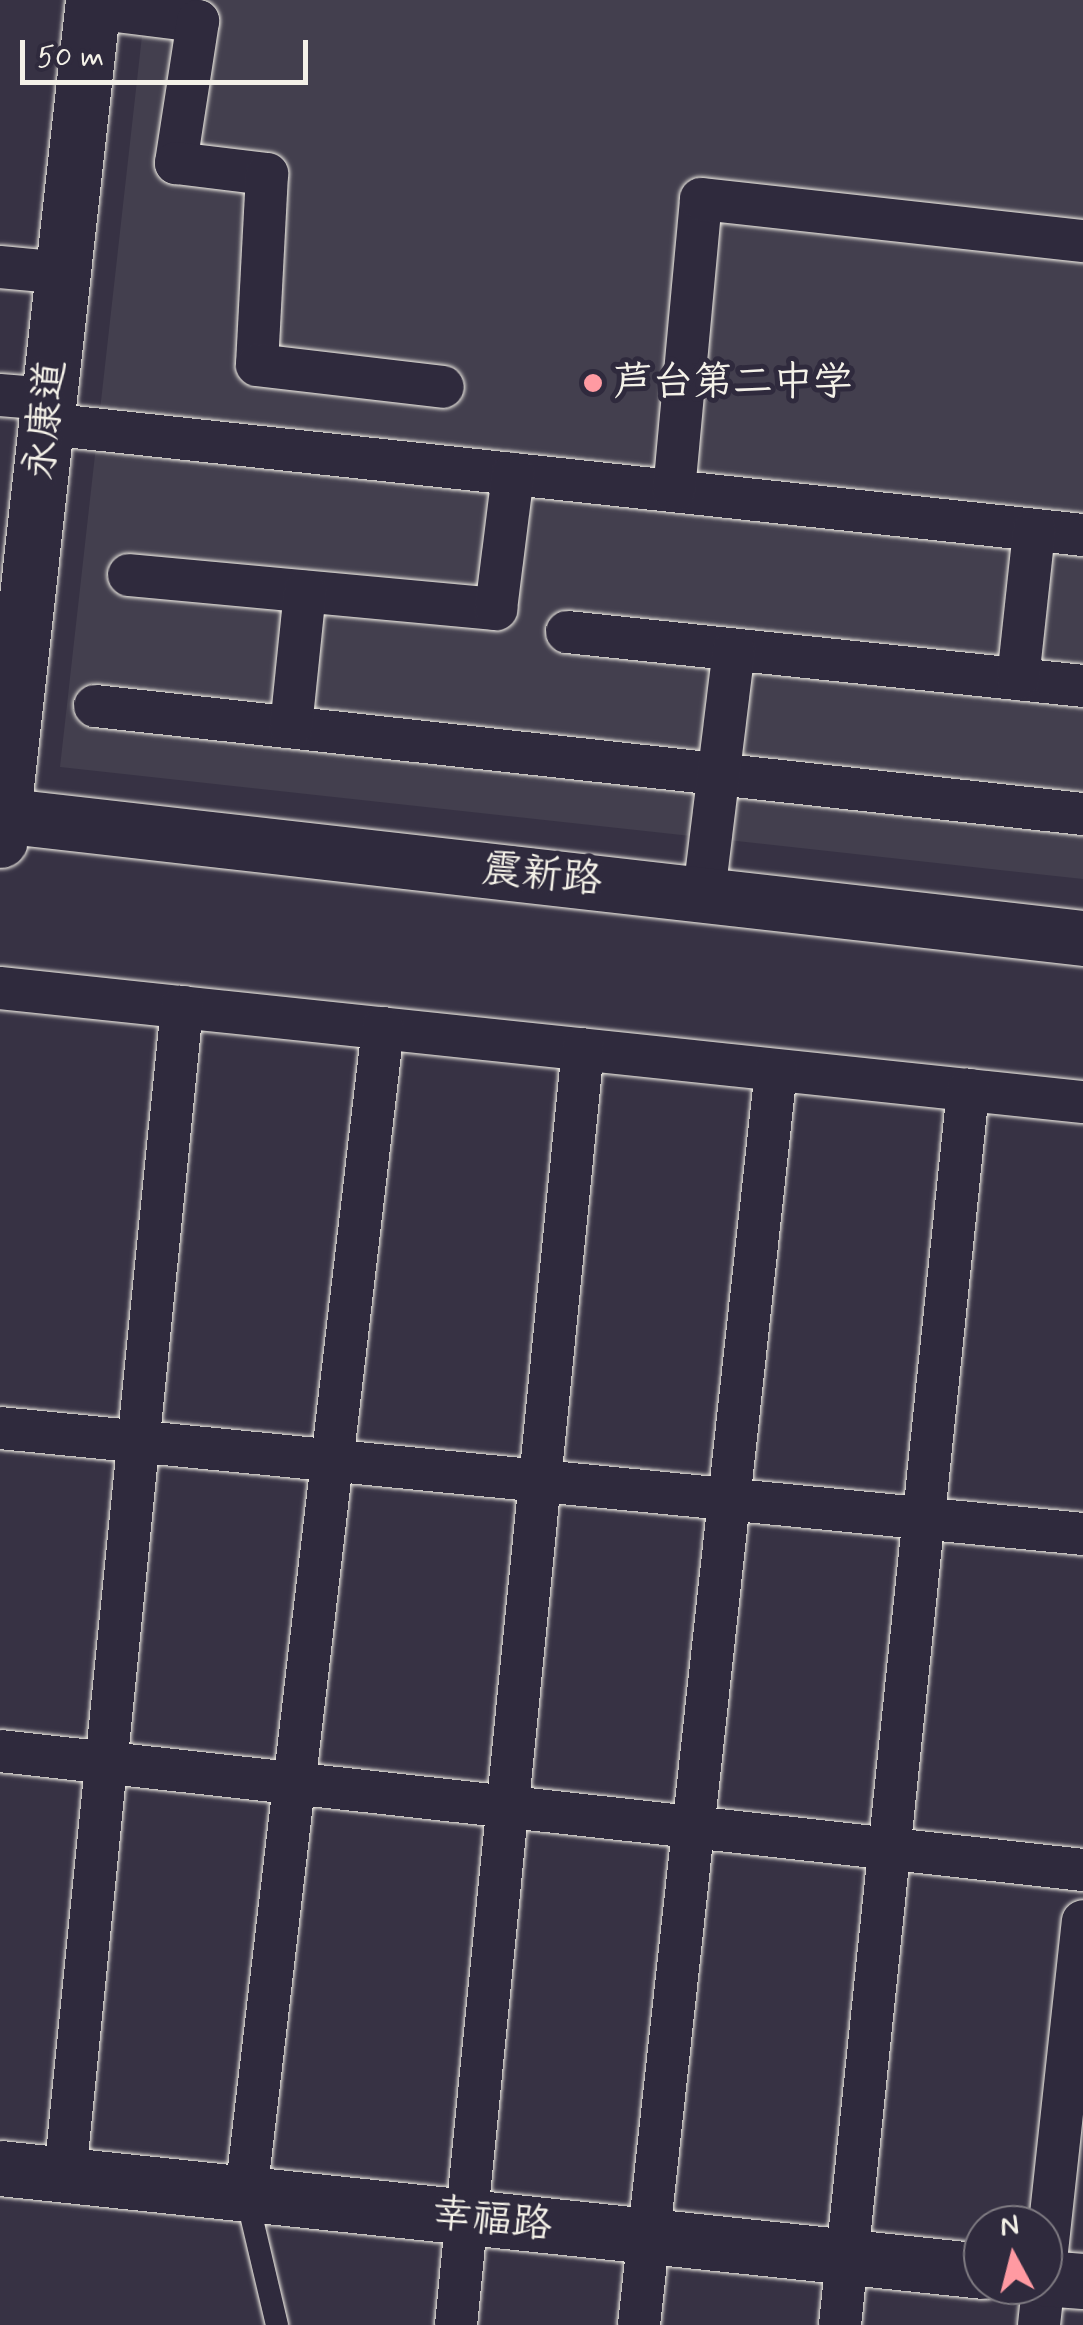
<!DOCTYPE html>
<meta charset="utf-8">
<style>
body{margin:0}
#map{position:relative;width:1083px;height:2325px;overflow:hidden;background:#373244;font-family:Mynerve,"LXGW WenKai TC",sans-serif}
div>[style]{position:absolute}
.built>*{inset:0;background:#433f4e}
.roads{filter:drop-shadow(0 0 2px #f4f1e8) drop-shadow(0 0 2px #f4f1e8)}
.lane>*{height:22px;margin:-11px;padding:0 11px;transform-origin:11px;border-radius:11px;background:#2f2a3d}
.street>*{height:42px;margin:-21px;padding:0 21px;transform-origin:21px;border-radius:21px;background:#2f2a3d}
.secondary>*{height:55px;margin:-27.5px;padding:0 27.5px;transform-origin:27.5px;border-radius:27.5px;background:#2f2a3d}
.dots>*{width:28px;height:28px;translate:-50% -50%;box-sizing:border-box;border:5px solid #2f2a3d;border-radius:50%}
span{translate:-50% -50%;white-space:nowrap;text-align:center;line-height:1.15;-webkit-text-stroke:10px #2f2a3d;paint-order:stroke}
.poi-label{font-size:40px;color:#f4f1e8}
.left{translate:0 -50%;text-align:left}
.street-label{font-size:40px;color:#f4f1e8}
.north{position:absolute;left:963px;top:2205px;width:100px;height:100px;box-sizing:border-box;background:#2f2a3d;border:2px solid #7e7a81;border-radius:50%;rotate:353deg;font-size:28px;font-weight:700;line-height:40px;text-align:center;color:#f4f1e8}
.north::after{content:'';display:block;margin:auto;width:35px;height:45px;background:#ff9aa2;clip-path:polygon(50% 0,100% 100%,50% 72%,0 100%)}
.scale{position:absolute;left:20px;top:40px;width:288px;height:45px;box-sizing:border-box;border:5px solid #f4f1e8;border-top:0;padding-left:12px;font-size:30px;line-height:35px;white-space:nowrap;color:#f4f1e8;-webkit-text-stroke:8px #2f2a3d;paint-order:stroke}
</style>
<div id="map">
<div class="built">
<i style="clip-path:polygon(146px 0,1083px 0,1083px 879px,60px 767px)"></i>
</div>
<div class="roads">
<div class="lane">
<i style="left:246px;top:2194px;width:135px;rotate:76.7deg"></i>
</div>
<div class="street">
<i style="left:92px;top:8px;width:107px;rotate:7deg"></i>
<i style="left:198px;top:21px;width:144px;rotate:98.8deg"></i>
<i style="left:176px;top:163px;width:92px;rotate:6.9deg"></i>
<i style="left:267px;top:174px;width:191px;rotate:93deg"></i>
<i style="left:257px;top:365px;width:187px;rotate:6.7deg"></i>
<i style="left:0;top:267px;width:63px;rotate:5.4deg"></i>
<i style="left:0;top:395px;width:49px;rotate:4.7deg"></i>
<i style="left:46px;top:424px;width:1043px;rotate:6.11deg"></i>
<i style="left:674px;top:491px;width:293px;rotate:-84.7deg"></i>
<i style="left:701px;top:199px;width:384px;rotate:6.3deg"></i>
<i style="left:129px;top:575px;width:369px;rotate:5.3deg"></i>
<i style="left:496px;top:609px;width:136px;rotate:-82.8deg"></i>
<i style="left:567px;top:632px;width:519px;rotate:5.97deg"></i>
<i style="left:1018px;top:679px;width:149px;rotate:-83.8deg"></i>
<i style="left:95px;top:706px;width:994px;rotate:6.24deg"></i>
<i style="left:291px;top:727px;width:136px;rotate:-84.1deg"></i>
<i style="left:704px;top:893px;width:245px;rotate:-83deg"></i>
<i style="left:0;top:988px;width:1089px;rotate:6.01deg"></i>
<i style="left:0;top:1428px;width:1088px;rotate:5.59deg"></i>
<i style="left:0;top:1751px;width:1090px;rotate:6.27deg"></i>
<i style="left:65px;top:2175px;width:1174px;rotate:-84.28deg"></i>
<i style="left:246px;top:2194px;width:1174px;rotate:-83.3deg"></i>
<i style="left:456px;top:2325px;width:1282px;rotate:-84.32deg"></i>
<i style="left:639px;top:2325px;width:1262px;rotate:-83.77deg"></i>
<i style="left:840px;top:2325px;width:1242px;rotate:-84.08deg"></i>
<i style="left:1039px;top:2325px;width:406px;rotate:-83.8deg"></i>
</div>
<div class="secondary">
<i style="left:0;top:815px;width:1090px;rotate:6.48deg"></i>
<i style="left:0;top:840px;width:845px;rotate:-83.68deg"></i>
<i style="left:0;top:2168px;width:988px;rotate:5.98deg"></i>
<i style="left:1043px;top:2278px;width:40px;rotate:4.3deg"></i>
</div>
</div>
<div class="dots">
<i style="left:593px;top:383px;background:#ff9aa2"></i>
</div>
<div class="poi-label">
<span class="left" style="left:613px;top:383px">芦台第二中学</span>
</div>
<div class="street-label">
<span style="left:46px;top:420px;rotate:-84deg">永康道</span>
<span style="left:542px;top:875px;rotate:6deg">震新路</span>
<span style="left:492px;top:2220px;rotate:6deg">幸福路</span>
</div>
<div class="north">N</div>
<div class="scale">50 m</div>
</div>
